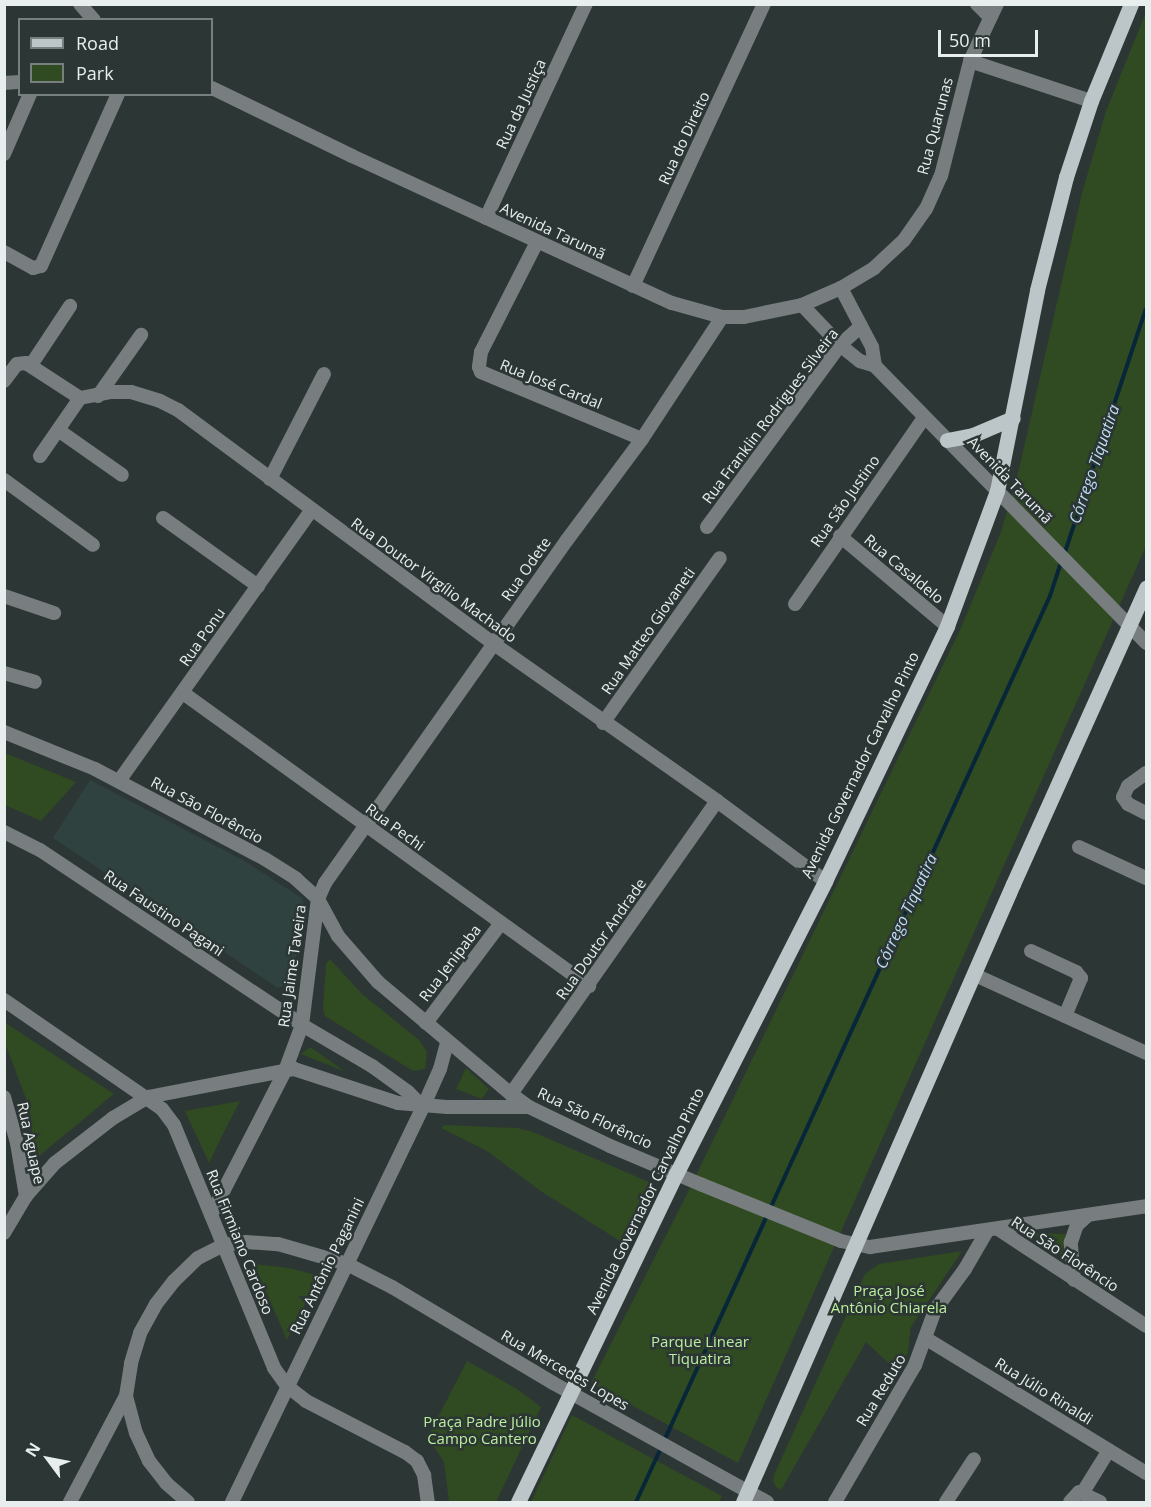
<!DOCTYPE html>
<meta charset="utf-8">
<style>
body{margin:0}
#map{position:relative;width:1151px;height:1507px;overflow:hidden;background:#2c3635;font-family:"Open Sans",sans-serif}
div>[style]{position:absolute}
.built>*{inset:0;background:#2f4240}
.green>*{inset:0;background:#304a21}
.stream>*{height:4px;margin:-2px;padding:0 2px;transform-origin:2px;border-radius:2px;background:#07263a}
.minor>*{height:14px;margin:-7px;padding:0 7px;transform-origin:7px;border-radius:7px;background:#787d7f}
.major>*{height:15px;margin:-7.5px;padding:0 7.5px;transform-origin:7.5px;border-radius:7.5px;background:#bcc6c9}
span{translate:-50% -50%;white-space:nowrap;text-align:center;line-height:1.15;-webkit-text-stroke:5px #2c3635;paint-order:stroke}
.street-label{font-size:15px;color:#e7eeed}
.park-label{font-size:15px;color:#bbee9f}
.water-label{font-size:16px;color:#bfdef6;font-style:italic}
.frame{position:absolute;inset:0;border:6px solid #e7eeed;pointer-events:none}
.legend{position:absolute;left:18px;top:18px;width:195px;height:78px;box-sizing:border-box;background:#2c3635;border:2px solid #77807f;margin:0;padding:8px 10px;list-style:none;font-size:18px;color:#e7eeed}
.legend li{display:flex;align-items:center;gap:12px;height:30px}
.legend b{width:30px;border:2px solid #77807f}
.north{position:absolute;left:18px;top:1429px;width:60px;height:60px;-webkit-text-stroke:4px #2c3635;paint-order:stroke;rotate:302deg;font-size:16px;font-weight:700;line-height:24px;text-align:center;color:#e7eeed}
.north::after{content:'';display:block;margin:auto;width:21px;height:27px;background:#e7eeed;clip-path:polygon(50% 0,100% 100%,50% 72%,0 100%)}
.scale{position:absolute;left:938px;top:30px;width:100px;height:27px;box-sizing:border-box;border:3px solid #e7eeed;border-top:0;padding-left:8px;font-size:18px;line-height:21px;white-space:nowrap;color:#e7eeed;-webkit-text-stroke:4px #2c3635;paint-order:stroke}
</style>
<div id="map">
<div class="built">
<i style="clip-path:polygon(90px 780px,241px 859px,302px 898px,307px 912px,290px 982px,278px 988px,53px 838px)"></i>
</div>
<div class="green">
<i style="clip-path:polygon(1146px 12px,1146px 546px,738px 1463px,591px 1383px,687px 1194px,960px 630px,1001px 532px,1019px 469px,1082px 193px,1106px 111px)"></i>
<i style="clip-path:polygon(5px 753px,76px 782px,41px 821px,5px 805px)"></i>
<i style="clip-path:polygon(330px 959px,362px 994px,419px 1040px,427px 1052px,425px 1069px,413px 1071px,325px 1016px,323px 1008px,326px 964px)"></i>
<i style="clip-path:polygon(4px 1022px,114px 1094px,39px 1156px,35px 1149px,28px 1104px,5px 1043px)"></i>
<i style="clip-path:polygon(310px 1047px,313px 1049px,346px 1072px,301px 1054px)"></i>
<i style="clip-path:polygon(466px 1068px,489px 1089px,482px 1099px,456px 1089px)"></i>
<i style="clip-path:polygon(240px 1101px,223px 1134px,209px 1163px,185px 1111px)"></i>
<i style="clip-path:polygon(444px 1125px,518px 1128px,533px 1132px,649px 1182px,648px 1187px,620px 1241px,542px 1192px,487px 1151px,441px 1128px)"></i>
<i style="clip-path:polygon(1036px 1233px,1066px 1234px,1062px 1256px,1035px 1237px)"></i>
<i style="clip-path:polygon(962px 1251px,911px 1327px,908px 1353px,899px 1373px,866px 1342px,781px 1490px,776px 1487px,773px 1481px,774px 1475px,865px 1274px,879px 1264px)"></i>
<i style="clip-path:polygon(254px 1264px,290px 1268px,319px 1276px,287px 1340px)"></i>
<i style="clip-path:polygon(467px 1361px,517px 1389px,541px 1407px,496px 1502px,449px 1502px,444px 1462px,435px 1448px,426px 1440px)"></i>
<i style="clip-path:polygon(572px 1415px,722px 1496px,719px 1502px,531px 1502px)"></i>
</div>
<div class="stream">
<i style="left:1064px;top:555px;width:259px;rotate:-71.6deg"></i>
<i style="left:664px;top:1441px;width:929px;rotate:-65.45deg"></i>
<i style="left:1050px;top:596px;width:36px;rotate:-72deg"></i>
<i style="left:636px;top:1502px;width:60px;rotate:-65.2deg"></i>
</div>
<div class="minor">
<i style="left:80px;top:4px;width:21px;rotate:49deg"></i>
<i style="left:977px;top:4px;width:18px;rotate:45deg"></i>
<i style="left:970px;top:61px;width:127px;rotate:18.3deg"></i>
<i style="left:4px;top:83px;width:16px;rotate:-4deg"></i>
<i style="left:212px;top:88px;width:156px;rotate:25.9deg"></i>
<i style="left:352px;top:156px;width:352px;rotate:24.7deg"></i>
<i style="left:672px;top:303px;width:52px;rotate:15.6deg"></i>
<i style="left:722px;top:317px;width:22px"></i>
<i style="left:744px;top:317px;width:59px;rotate:-11.7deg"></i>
<i style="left:802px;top:305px;width:43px;rotate:-23.6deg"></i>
<i style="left:841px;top:288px;width:39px;rotate:-31deg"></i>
<i style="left:874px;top:268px;width:41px;rotate:-43deg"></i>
<i style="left:904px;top:240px;width:38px;rotate:-55deg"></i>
<i style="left:926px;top:209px;width:36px;rotate:-66deg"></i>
<i style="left:941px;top:176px;width:119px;rotate:-75.8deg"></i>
<i style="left:970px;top:61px;width:63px;rotate:-64.7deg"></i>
<i style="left:4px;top:154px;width:65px;rotate:-66.6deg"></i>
<i style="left:486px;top:218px;width:236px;rotate:-65deg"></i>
<i style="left:537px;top:242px;width:123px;rotate:117deg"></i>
<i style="left:481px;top:352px;width:15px;rotate:98deg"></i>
<i style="left:479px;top:367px;width:5px;rotate:68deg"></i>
<i style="left:481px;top:372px;width:174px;rotate:22.6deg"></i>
<i style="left:4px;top:252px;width:33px;rotate:29deg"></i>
<i style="left:33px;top:268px;width:8px;rotate:-14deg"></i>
<i style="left:41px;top:266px;width:188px;rotate:-65.9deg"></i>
<i style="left:633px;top:286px;width:311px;rotate:-65.1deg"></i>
<i style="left:841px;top:288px;width:67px;rotate:62.3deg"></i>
<i style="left:872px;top:347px;width:19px;rotate:81deg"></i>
<i style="left:802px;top:305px;width:55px;rotate:46.5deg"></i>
<i style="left:840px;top:345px;width:26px;rotate:39deg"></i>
<i style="left:860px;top:361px;width:16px;rotate:18deg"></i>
<i style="left:875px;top:366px;width:388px;rotate:45.6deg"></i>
<i style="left:31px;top:365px;width:71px;rotate:-56.5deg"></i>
<i style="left:4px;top:381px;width:21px;rotate:-53deg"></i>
<i style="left:17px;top:364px;width:9px;rotate:-6deg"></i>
<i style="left:26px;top:363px;width:64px;rotate:32.9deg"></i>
<i style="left:80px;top:398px;width:32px;rotate:-11deg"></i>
<i style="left:111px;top:392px;width:20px"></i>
<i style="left:131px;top:392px;width:30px;rotate:17deg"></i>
<i style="left:160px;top:401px;width:20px;rotate:27deg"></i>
<i style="left:178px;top:410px;width:393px;rotate:36.5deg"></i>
<i style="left:494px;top:644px;width:273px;rotate:35.1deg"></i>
<i style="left:717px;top:801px;width:134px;rotate:36.5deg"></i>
<i style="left:98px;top:396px;width:75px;rotate:-54.8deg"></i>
<i style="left:58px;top:430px;width:78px;rotate:35.1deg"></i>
<i style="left:40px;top:456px;width:70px;rotate:-55.4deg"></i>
<i style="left:270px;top:479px;width:118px;rotate:-62.8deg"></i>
<i style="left:4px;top:480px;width:110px;rotate:36.1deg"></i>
<i style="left:163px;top:518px;width:117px;rotate:35.6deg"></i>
<i style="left:707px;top:527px;width:225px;rotate:-53.8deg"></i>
<i style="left:840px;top:345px;width:28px;rotate:-42deg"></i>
<i style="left:840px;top:536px;width:140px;rotate:40.1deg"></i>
<i style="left:4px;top:596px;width:53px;rotate:18.8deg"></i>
<i style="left:795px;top:604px;width:226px;rotate:-55.3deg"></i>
<i style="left:4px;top:673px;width:32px;rotate:16deg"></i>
<i style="left:183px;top:693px;width:501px;rotate:35.82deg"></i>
<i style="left:603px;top:723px;width:202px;rotate:-54.7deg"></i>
<i style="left:4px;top:732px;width:98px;rotate:22.1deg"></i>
<i style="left:95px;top:769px;width:192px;rotate:27.9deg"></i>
<i style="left:265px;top:859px;width:36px;rotate:32deg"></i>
<i style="left:295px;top:878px;width:31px;rotate:42deg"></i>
<i style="left:318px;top:899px;width:42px;rotate:61.6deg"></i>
<i style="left:338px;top:936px;width:61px;rotate:49deg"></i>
<i style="left:378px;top:982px;width:174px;rotate:40.1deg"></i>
<i style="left:511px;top:1094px;width:22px;rotate:36deg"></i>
<i style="left:529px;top:1107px;width:90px;rotate:25.7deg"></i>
<i style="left:610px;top:1146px;width:98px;rotate:22.9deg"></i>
<i style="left:700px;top:1184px;width:152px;rotate:22deg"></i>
<i style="left:841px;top:1241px;width:30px;rotate:12deg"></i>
<i style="left:870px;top:1247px;width:279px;rotate:-8.4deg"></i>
<i style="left:1146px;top:773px;width:22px;rotate:144deg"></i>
<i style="left:1128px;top:786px;width:12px;rotate:114deg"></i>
<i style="left:1123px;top:797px;width:9px;rotate:54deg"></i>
<i style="left:1128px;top:804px;width:20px;rotate:27deg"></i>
<i style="left:119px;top:781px;width:331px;rotate:-54.6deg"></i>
<i style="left:4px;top:832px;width:40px;rotate:26.6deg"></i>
<i style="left:40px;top:850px;width:315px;rotate:33.7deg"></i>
<i style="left:302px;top:1025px;width:81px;rotate:30.4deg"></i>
<i style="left:372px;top:1066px;width:44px;rotate:35.8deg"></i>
<i style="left:408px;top:1092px;width:21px;rotate:45deg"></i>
<i style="left:1079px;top:847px;width:74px;rotate:24.8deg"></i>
<i style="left:1031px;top:951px;width:50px;rotate:25deg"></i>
<i style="left:1076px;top:972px;width:8px;rotate:50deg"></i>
<i style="left:1081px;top:978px;width:41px;rotate:112.8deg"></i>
<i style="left:975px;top:975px;width:188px;rotate:24.5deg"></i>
<i style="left:4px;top:1000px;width:192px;rotate:34.6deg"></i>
<i style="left:162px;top:1109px;width:20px;rotate:53deg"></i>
<i style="left:174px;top:1125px;width:263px;rotate:67.6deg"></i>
<i style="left:274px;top:1368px;width:22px;rotate:54deg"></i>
<i style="left:287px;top:1386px;width:24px;rotate:38deg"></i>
<i style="left:306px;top:1401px;width:111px;rotate:27.3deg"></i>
<i style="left:405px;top:1452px;width:15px;rotate:37deg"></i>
<i style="left:417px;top:1461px;width:16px;rotate:63deg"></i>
<i style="left:424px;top:1475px;width:27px;rotate:82deg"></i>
<i style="left:426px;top:1023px;width:125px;rotate:-53.1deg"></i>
<i style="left:511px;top:1094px;width:358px;rotate:-54.9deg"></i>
<i style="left:4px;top:1097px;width:48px;rotate:74.2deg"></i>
<i style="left:17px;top:1143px;width:54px;rotate:80.4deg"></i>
<i style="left:211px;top:1215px;width:162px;rotate:-62.8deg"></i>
<i style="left:285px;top:1071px;width:49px;rotate:-69.7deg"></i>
<i style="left:302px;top:1025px;width:127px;rotate:-82.8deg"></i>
<i style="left:318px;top:899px;width:17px;rotate:-66deg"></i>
<i style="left:325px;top:883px;width:420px;rotate:-54.8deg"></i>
<i style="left:567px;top:540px;width:126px;rotate:-53.4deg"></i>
<i style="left:642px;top:439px;width:146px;rotate:-56.7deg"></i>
<i style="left:998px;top:1229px;width:177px;rotate:33.2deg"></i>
<i style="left:4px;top:1233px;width:43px;rotate:-59.3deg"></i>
<i style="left:26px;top:1196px;width:44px;rotate:-48.7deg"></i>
<i style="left:55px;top:1163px;width:73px;rotate:-37.8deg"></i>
<i style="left:113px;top:1118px;width:41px;rotate:-31deg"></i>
<i style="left:148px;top:1097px;width:149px;rotate:-10.9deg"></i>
<i style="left:294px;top:1069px;width:109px;rotate:18.1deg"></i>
<i style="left:398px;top:1103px;width:49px;rotate:4.7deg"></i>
<i style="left:447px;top:1107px;width:82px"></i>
<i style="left:1074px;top:1280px;width:38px;rotate:-95deg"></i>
<i style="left:1071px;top:1242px;width:18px;rotate:-71deg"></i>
<i style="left:1077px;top:1225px;width:13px;rotate:-42deg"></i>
<i style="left:925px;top:1338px;width:259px;rotate:31.4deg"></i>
<i style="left:126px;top:1396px;width:38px;rotate:75deg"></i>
<i style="left:136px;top:1433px;width:31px;rotate:65deg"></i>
<i style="left:149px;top:1461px;width:28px;rotate:52deg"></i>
<i style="left:166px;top:1483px;width:29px;rotate:41deg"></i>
<i style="left:1083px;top:1492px;width:49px;rotate:-58.2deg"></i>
<i style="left:70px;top:1502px;width:120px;rotate:-62.2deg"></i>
<i style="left:126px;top:1396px;width:33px;rotate:-81deg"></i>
<i style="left:131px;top:1363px;width:31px;rotate:-73deg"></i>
<i style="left:140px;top:1333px;width:33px;rotate:-61deg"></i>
<i style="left:156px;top:1304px;width:29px;rotate:-52deg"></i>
<i style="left:174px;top:1281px;width:33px;rotate:-44deg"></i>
<i style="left:198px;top:1258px;width:28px;rotate:-27deg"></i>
<i style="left:223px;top:1245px;width:23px;rotate:-7deg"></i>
<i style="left:246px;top:1242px;width:32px;rotate:4deg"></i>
<i style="left:278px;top:1244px;width:72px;rotate:16.2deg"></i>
<i style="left:347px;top:1264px;width:51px;rotate:27.1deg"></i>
<i style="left:392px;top:1287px;width:187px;rotate:30.8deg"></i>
<i style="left:553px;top:1383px;width:245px;rotate:29.1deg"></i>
<i style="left:232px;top:1502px;width:439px;rotate:-64.2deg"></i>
<i style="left:423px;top:1107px;width:42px;rotate:-65.9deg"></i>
<i style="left:440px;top:1069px;width:28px;rotate:-75deg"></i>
<i style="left:835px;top:1502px;width:159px;rotate:-59.7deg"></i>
<i style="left:915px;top:1365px;width:59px;rotate:-70deg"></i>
<i style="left:935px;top:1310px;width:51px;rotate:-53.8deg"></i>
<i style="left:965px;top:1269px;width:44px;rotate:-59.9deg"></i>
<i style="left:946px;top:1502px;width:51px;rotate:-56.9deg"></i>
<i style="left:1070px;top:1502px;width:13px;rotate:-48deg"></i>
<i style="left:1079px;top:1492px;width:23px;rotate:25deg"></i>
</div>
<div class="major">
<i style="left:947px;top:440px;width:26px;rotate:-11deg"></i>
<i style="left:973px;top:435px;width:43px;rotate:-23deg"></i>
<i style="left:518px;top:1502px;width:364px;rotate:-64.3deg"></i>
<i style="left:676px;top:1174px;width:329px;rotate:-63deg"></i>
<i style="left:825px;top:881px;width:283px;rotate:-64.4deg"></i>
<i style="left:947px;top:626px;width:144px;rotate:-69.7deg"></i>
<i style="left:997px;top:491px;width:205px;rotate:-78.7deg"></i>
<i style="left:1037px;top:290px;width:117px;rotate:-75.6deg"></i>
<i style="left:1066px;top:177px;width:80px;rotate:-71.8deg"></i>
<i style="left:1091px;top:101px;width:105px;rotate:-67.6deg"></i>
<i style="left:743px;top:1502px;width:674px;rotate:-66.4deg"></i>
<i style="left:1013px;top:884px;width:325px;rotate:-65.8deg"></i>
</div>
<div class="street-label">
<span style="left:521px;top:104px;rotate:-65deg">Rua da Justiça</span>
<span style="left:935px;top:126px;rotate:-75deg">Rua Quarunas</span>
<span style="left:684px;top:138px;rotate:-65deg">Rua do Direito</span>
<span style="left:553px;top:231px;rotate:25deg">Avenida Tarumã</span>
<span style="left:551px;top:384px;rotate:22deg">Rua José Cardal</span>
<span style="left:770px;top:416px;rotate:-53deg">Rua Franklin Rodrigues Silveira</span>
<span style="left:1010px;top:480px;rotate:46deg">Avenida Tarumã</span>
<span style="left:845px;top:501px;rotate:-55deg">Rua São Justino</span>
<span style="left:526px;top:569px;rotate:-55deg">Rua Odete</span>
<span style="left:904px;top:569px;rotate:40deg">Rua Casaldelo</span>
<span style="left:434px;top:580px;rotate:36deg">Rua Doutor Virgílio Machado</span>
<span style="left:648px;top:631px;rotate:-55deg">Rua Matteo Giovaneti</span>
<span style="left:202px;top:637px;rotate:-55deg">Rua Ponu</span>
<span style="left:860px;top:765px;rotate:-64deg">Avenida Governador Carvalho Pinto</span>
<span style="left:207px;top:810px;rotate:28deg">Rua São Florêncio</span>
<span style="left:395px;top:827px;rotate:36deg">Rua Pechi</span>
<span style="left:164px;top:913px;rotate:34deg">Rua Faustino Pagani</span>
<span style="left:601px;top:939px;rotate:-55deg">Rua Doutor Andrade</span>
<span style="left:450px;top:963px;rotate:-53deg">Rua Jenipaba</span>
<span style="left:292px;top:966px;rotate:-82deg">Rua Jaime Taveira</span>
<span style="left:595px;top:1118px;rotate:25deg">Rua São Florêncio</span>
<span style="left:31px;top:1143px;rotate:78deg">Rua Aguape</span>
<span style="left:645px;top:1201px;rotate:-64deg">Avenida Governador Carvalho Pinto</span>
<span style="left:240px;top:1242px;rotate:68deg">Rua Firmiano Cardoso</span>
<span style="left:1065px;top:1254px;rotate:33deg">Rua São Florêncio</span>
<span style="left:327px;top:1266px;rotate:-64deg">Rua Antônio Paganini</span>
<span style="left:565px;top:1370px;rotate:30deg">Rua Mercedes Lopes</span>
<span style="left:881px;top:1390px;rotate:-59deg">Rua Reduto</span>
<span style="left:1044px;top:1391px;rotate:32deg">Rua Júlio Rinaldi</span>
</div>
<div class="park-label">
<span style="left:889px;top:1299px">Praça José<br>Antônio Chiarela</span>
<span style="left:700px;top:1350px">Parque Linear<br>Tiquatira</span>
<span style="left:482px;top:1430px">Praça Padre Júlio<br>Campo Cantero</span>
</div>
<div class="water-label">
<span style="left:1094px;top:464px;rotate:-71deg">Córrego Tiquatira</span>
<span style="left:906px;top:911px;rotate:-65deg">Córrego Tiquatira</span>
</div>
<div class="frame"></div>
<ul class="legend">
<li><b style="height:8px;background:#bcc6c9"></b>Road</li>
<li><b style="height:16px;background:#304a21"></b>Park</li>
</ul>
<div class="north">N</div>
<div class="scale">50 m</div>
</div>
